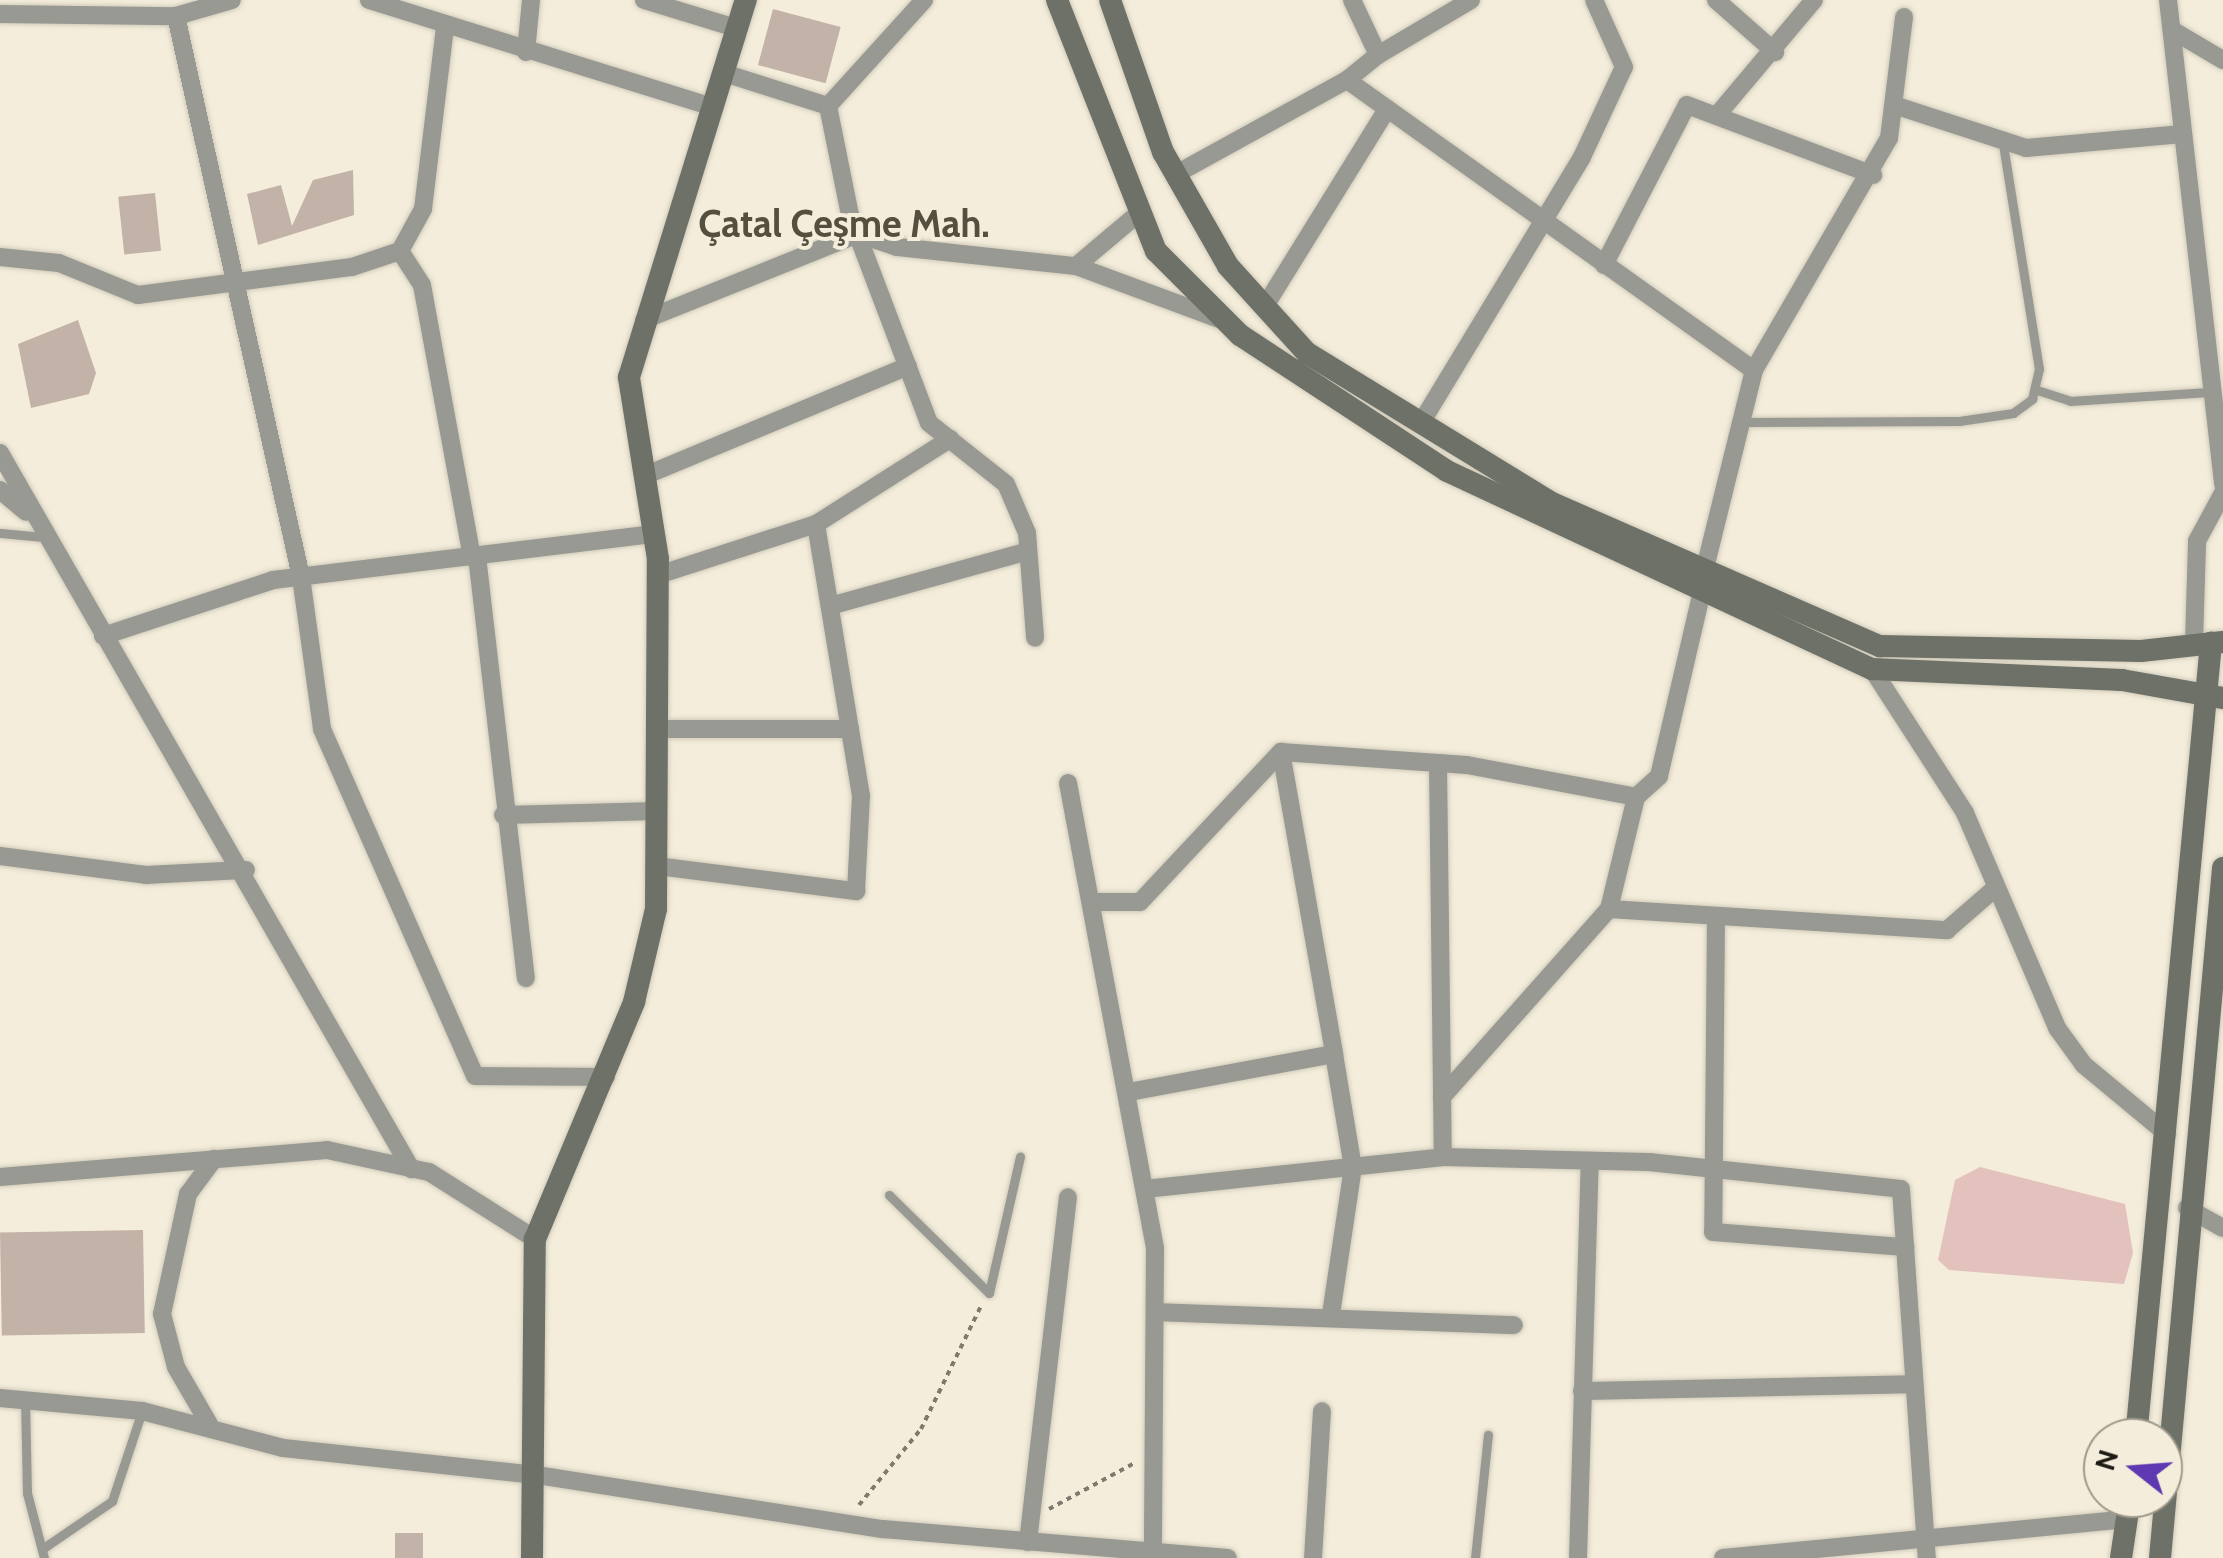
<!DOCTYPE html>
<meta charset="utf-8">
<style>
body{margin:0}
#map{position:relative;width:2223px;height:1558px;overflow:hidden;background:#f4eddb;font-family:Cabin,sans-serif}
div>[style]{position:absolute}
.green>*{inset:0;background:#e3c1bd}
.building>*{inset:0;background:#c2b2a7;transform-origin:0 0}
.path>*{height:4px;margin-top:-2px;transform-origin:0;background:repeating-linear-gradient(90deg,#7e7a6e 0 5px,transparent 0 10px)}
.roads{filter:drop-shadow(0 0 2px #d1cbbb) drop-shadow(0 0 2px #d1cbbb)}
.lane>*{height:9px;margin:-4.5px;padding:0 4.5px;transform-origin:4.5px;border-radius:4.5px;background:#979992}
.street>*{height:18px;margin:-9px;padding:0 9px;transform-origin:9px;border-radius:9px;background:#979992}
.secondary>*{height:22px;margin:-11px;padding:0 11px;transform-origin:11px;border-radius:11px;background:#6e7167}
span{translate:-50% -50%;white-space:nowrap;text-align:center;line-height:1.15;-webkit-text-stroke:8px #f4eddb;paint-order:stroke}
.district-label{font-size:38px;color:#554f40;font-weight:700}
.north{position:absolute;left:2083px;top:1418px;width:100px;height:100px;box-sizing:border-box;background:#f4eddb;border:2px solid #9e998b;border-radius:50%;rotate:287deg;font-size:28px;font-weight:700;line-height:40px;text-align:center;color:#1c1a13}
.north::after{content:'';display:block;margin:auto;width:35px;height:45px;background:#5e39b1;clip-path:polygon(50% 0,100% 100%,50% 72%,0 100%)}
</style>
<div id="map">
<div class="green">
<i style="clip-path:polygon(1980px 1167px,2125px 1204px,2133px 1253px,2124px 1284px,1949px 1270px,1938px 1260px,1955px 1180px)"></i>
</div>
<div class="building">
<i style="left:773px;top:9px;width:70px;height:58px;rotate:15deg"></i>
<i style="clip-path:polygon(353px 170px,354px 215px,258px 245px,247px 194px,281px 185px,292px 226px,313px 180px)"></i>
<i style="left:155px;top:193px;width:58px;height:37px;rotate:84deg"></i>
<i style="clip-path:polygon(78px 320px,96px 373px,89px 394px,31px 408px,18px 344px)"></i>
<i style="left:143px;top:1230px;width:103px;height:143px;rotate:89deg"></i>
<i style="left:395px;top:1533px;width:28px;height:25px"></i>
</div>
<div class="path">
<i style="left:859px;top:1505px;width:98px;rotate:-50.8deg"></i>
<i style="left:921px;top:1429px;width:137px;rotate:-64deg"></i>
<i style="left:1049px;top:1509px;width:95px;rotate:-28.2deg"></i>
</div>
<div class="roads">
<div class="lane">
<i style="left:2037px;top:390px;width:35px;rotate:18deg"></i>
<i style="left:2070px;top:401px;width:139px;rotate:-3.7deg"></i>
<i style="left:1746px;top:422px;width:213px;rotate:-0.3deg"></i>
<i style="left:1959px;top:421px;width:55px;rotate:-8.4deg"></i>
<i style="left:2013px;top:413px;width:24px;rotate:-36deg"></i>
<i style="left:2032px;top:399px;width:31px;rotate:-77deg"></i>
<i style="left:2039px;top:369px;width:228px;rotate:-99.1deg"></i>
<i style="left:0;top:533px;width:44px;rotate:5.2deg"></i>
<i style="left:889px;top:1195px;width:140px;rotate:44.4deg"></i>
<i style="left:989px;top:1293px;width:140px;rotate:-77.2deg"></i>
<i style="left:25px;top:1398px;width:95px;rotate:88.8deg"></i>
<i style="left:27px;top:1493px;width:67px;rotate:75.3deg"></i>
<i style="left:42px;top:1549px;width:85px;rotate:-34.4deg"></i>
<i style="left:112px;top:1501px;width:95px;rotate:-71.6deg"></i>
<i style="left:1475px;top:1558px;width:124px;rotate:-84deg"></i>
</div>
<div class="street">
<i style="left:369px;top:0;width:359px;rotate:17.3deg"></i>
<i style="left:644px;top:0;width:99px;rotate:17deg"></i>
<i style="left:1716px;top:0;width:79px;rotate:41.4deg"></i>
<i style="left:2168px;top:0;width:487px;rotate:83.5deg"></i>
<i style="left:0;top:14px;width:176px;rotate:0.7deg"></i>
<i style="left:176px;top:16px;width:58px;rotate:-15.9deg"></i>
<i style="left:176px;top:16px;width:575px;rotate:77.44deg"></i>
<i style="left:301px;top:577px;width:153px;rotate:82.1deg"></i>
<i style="left:322px;top:729px;width:379px;rotate:66.2deg"></i>
<i style="left:475px;top:1076px;width:131px;rotate:0.4deg"></i>
<i style="left:2172px;top:30px;width:59px;rotate:30.5deg"></i>
<i style="left:526px;top:52px;width:52px;rotate:-84.5deg"></i>
<i style="left:1378px;top:55px;width:108px;rotate:-30.6deg"></i>
<i style="left:724px;top:73px;width:109px;rotate:17.6deg"></i>
<i style="left:828px;top:106px;width:111px;rotate:78.6deg"></i>
<i style="left:850px;top:215px;width:222px;rotate:69.2deg"></i>
<i style="left:929px;top:423px;width:98px;rotate:38.4deg"></i>
<i style="left:1006px;top:484px;width:53px;rotate:66.8deg"></i>
<i style="left:1027px;top:533px;width:105px;rotate:85.6deg"></i>
<i style="left:1347px;top:80px;width:40px;rotate:-39deg"></i>
<i style="left:1378px;top:55px;width:61px;rotate:-115.3deg"></i>
<i style="left:828px;top:106px;width:143px;rotate:-47.8deg"></i>
<i style="left:1897px;top:106px;width:136px;rotate:18deg"></i>
<i style="left:2026px;top:148px;width:157px;rotate:-5.1deg"></i>
<i style="left:1718px;top:114px;width:149px;rotate:-49.9deg"></i>
<i style="left:1176px;top:174px;width:195px;rotate:-28.8deg"></i>
<i style="left:1347px;top:80px;width:500px;rotate:35.5deg"></i>
<i style="left:400px;top:251px;width:40px;rotate:57.1deg"></i>
<i style="left:422px;top:285px;width:277px;rotate:79.6deg"></i>
<i style="left:0;top:257px;width:59px;rotate:5.8deg"></i>
<i style="left:59px;top:263px;width:85px;rotate:22.1deg"></i>
<i style="left:138px;top:295px;width:216px;rotate:-7.5deg"></i>
<i style="left:352px;top:267px;width:51px;rotate:-18.4deg"></i>
<i style="left:400px;top:251px;width:48px;rotate:-61.3deg"></i>
<i style="left:423px;top:209px;width:182px;rotate:-83.1deg"></i>
<i style="left:1604px;top:265px;width:180px;rotate:-62.6deg"></i>
<i style="left:1687px;top:105px;width:199px;rotate:20.6deg"></i>
<i style="left:1076px;top:266px;width:82px;rotate:-40.1deg"></i>
<i style="left:1265px;top:306px;width:232px;rotate:-58.2deg"></i>
<i style="left:644px;top:320px;width:231px;rotate:-21.9deg"></i>
<i style="left:858px;top:234px;width:41px;rotate:18.4deg"></i>
<i style="left:897px;top:247px;width:180px;rotate:6.1deg"></i>
<i style="left:1076px;top:266px;width:156px;rotate:20.3deg"></i>
<i style="left:1421px;top:423px;width:311px;rotate:-58.8deg"></i>
<i style="left:1582px;top:157px;width:99px;rotate:-65deg"></i>
<i style="left:1624px;top:67px;width:73px;rotate:-114.1deg"></i>
<i style="left:0;top:453px;width:826px;rotate:60.14deg"></i>
<i style="left:644px;top:476px;width:286px;rotate:-22.6deg"></i>
<i style="left:0;top:490px;width:34px;rotate:40deg"></i>
<i style="left:477px;top:556px;width:425px;rotate:83.4deg"></i>
<i style="left:1706px;top:564px;width:200px;rotate:-76.1deg"></i>
<i style="left:1754px;top:370px;width:268px;rotate:-59.8deg"></i>
<i style="left:1889px;top:138px;width:122px;rotate:-82.9deg"></i>
<i style="left:658px;top:575px;width:166px;rotate:-17.9deg"></i>
<i style="left:816px;top:524px;width:159px;rotate:-32.4deg"></i>
<i style="left:830px;top:606px;width:205px;rotate:-15.5deg"></i>
<i style="left:103px;top:636px;width:179px;rotate:-18.2deg"></i>
<i style="left:273px;top:580px;width:384px;rotate:-6.9deg"></i>
<i style="left:2194px;top:644px;width:103px;rotate:-88.3deg"></i>
<i style="left:2197px;top:541px;width:55px;rotate:-61.6deg"></i>
<i style="left:1872px;top:669px;width:171px;rotate:57.1deg"></i>
<i style="left:1965px;top:813px;width:234px;rotate:66.8deg"></i>
<i style="left:2057px;top:1028px;width:46px;rotate:53.9deg"></i>
<i style="left:2084px;top:1065px;width:108px;rotate:39.7deg"></i>
<i style="left:660px;top:729px;width:190px"></i>
<i style="left:1281px;top:752px;width:307px;rotate:80deg"></i>
<i style="left:1438px;top:763px;width:394px;rotate:89.3deg"></i>
<i style="left:1068px;top:783px;width:473px;rotate:79.4deg"></i>
<i style="left:1155px;top:1248px;width:304px;rotate:90.4deg"></i>
<i style="left:503px;top:815px;width:155px;rotate:-1.5deg"></i>
<i style="left:0;top:856px;width:147px;rotate:7.4deg"></i>
<i style="left:146px;top:875px;width:100px;rotate:-2.9deg"></i>
<i style="left:657px;top:866px;width:201px;rotate:7.2deg"></i>
<i style="left:856px;top:891px;width:95px;rotate:-87deg"></i>
<i style="left:861px;top:796px;width:276px;rotate:-99.4deg"></i>
<i style="left:1095px;top:902px;width:45px"></i>
<i style="left:1140px;top:902px;width:206px;rotate:-46.8deg"></i>
<i style="left:1281px;top:752px;width:186px;rotate:4deg"></i>
<i style="left:1467px;top:765px;width:172px;rotate:10.7deg"></i>
<i style="left:1636px;top:797px;width:31px;rotate:-42deg"></i>
<i style="left:1659px;top:776px;width:185px;rotate:-76.9deg"></i>
<i style="left:1609px;top:909px;width:115px;rotate:-76.4deg"></i>
<i style="left:1716px;top:916px;width:316px;rotate:90.5deg"></i>
<i style="left:1713px;top:1232px;width:193px;rotate:4.5deg"></i>
<i style="left:1129px;top:1092px;width:208px;rotate:-10.5deg"></i>
<i style="left:1334px;top:1054px;width:115px;rotate:80.5deg"></i>
<i style="left:1353px;top:1167px;width:150px;rotate:98.5deg"></i>
<i style="left:1442px;top:1097px;width:251px;rotate:-48.4deg"></i>
<i style="left:1609px;top:909px;width:339px;rotate:3.6deg"></i>
<i style="left:1947px;top:930px;width:61px;rotate:-41deg"></i>
<i style="left:0;top:1177px;width:328px;rotate:-4.7deg"></i>
<i style="left:327px;top:1150px;width:104px;rotate:12.2deg"></i>
<i style="left:429px;top:1172px;width:125px;rotate:32.3deg"></i>
<i style="left:1145px;top:1189px;width:300px;rotate:-6.1deg"></i>
<i style="left:1443px;top:1157px;width:206px;rotate:1.4deg"></i>
<i style="left:1649px;top:1162px;width:253px;rotate:6.1deg"></i>
<i style="left:1901px;top:1189px;width:370px;rotate:86deg"></i>
<i style="left:2187px;top:1208px;width:41px;rotate:29.1deg"></i>
<i style="left:1156px;top:1312px;width:358px;rotate:2.1deg"></i>
<i style="left:1582px;top:1391px;width:331px;rotate:-1.2deg"></i>
<i style="left:0;top:1398px;width:143px;rotate:5.2deg"></i>
<i style="left:142px;top:1411px;width:146px;rotate:14.7deg"></i>
<i style="left:283px;top:1448px;width:255px;rotate:6.1deg"></i>
<i style="left:537px;top:1475px;width:350px;rotate:8.9deg"></i>
<i style="left:883px;top:1529px;width:346px;rotate:4.8deg"></i>
<i style="left:209px;top:1424px;width:66px;rotate:-120.1deg"></i>
<i style="left:176px;top:1367px;width:55px;rotate:-104.8deg"></i>
<i style="left:162px;top:1314px;width:123px;rotate:-77.8deg"></i>
<i style="left:188px;top:1194px;width:44px;rotate:-53.4deg"></i>
<i style="left:1028px;top:1542px;width:347px;rotate:-83.4deg"></i>
<i style="left:1313px;top:1558px;width:147px;rotate:-86.5deg"></i>
<i style="left:1578px;top:1558px;width:396px;rotate:-88.3deg"></i>
<i style="left:1723px;top:1558px;width:406px;rotate:-5.5deg"></i>
</div>
<div class="secondary">
<i style="left:1057px;top:0;width:270px;rotate:68.5deg"></i>
<i style="left:1156px;top:251px;width:119px;rotate:45deg"></i>
<i style="left:1240px;top:335px;width:248px;rotate:33.3deg"></i>
<i style="left:1447px;top:471px;width:469px;rotate:25deg"></i>
<i style="left:1872px;top:669px;width:250px;rotate:2.5deg"></i>
<i style="left:2122px;top:680px;width:103px;rotate:10.1deg"></i>
<i style="left:1110px;top:0;width:161px;rotate:70.8deg"></i>
<i style="left:1163px;top:152px;width:131px;rotate:60.3deg"></i>
<i style="left:1228px;top:266px;width:118px;rotate:47.8deg"></i>
<i style="left:1307px;top:353px;width:287px;rotate:31.5deg"></i>
<i style="left:1552px;top:503px;width:358px;rotate:23.6deg"></i>
<i style="left:1880px;top:646px;width:261px;rotate:1.1deg"></i>
<i style="left:2141px;top:651px;width:82px;rotate:-6.3deg"></i>
<i style="left:2136px;top:1438px;width:799px;rotate:-84.61deg"></i>
<i style="left:532px;top:1558px;width:319px;rotate:-89.5deg"></i>
<i style="left:535px;top:1239px;width:257px;rotate:-67.3deg"></i>
<i style="left:634px;top:1002px;width:96px;rotate:-76.7deg"></i>
<i style="left:656px;top:909px;width:350px;rotate:-89.7deg"></i>
<i style="left:658px;top:559px;width:184px;rotate:-99.1deg"></i>
<i style="left:629px;top:377px;width:395px;rotate:-72.8deg"></i>
<i style="left:2121px;top:1558px;width:61px;rotate:-81.5deg"></i>
<i style="left:2160px;top:1558px;width:693px;rotate:-84.78deg"></i>
</div>
</div>
<div class="district-label">
<span style="left:844px;top:224px">Çatal Çeşme Mah.</span>
</div>
<div class="north">N</div>
</div>
